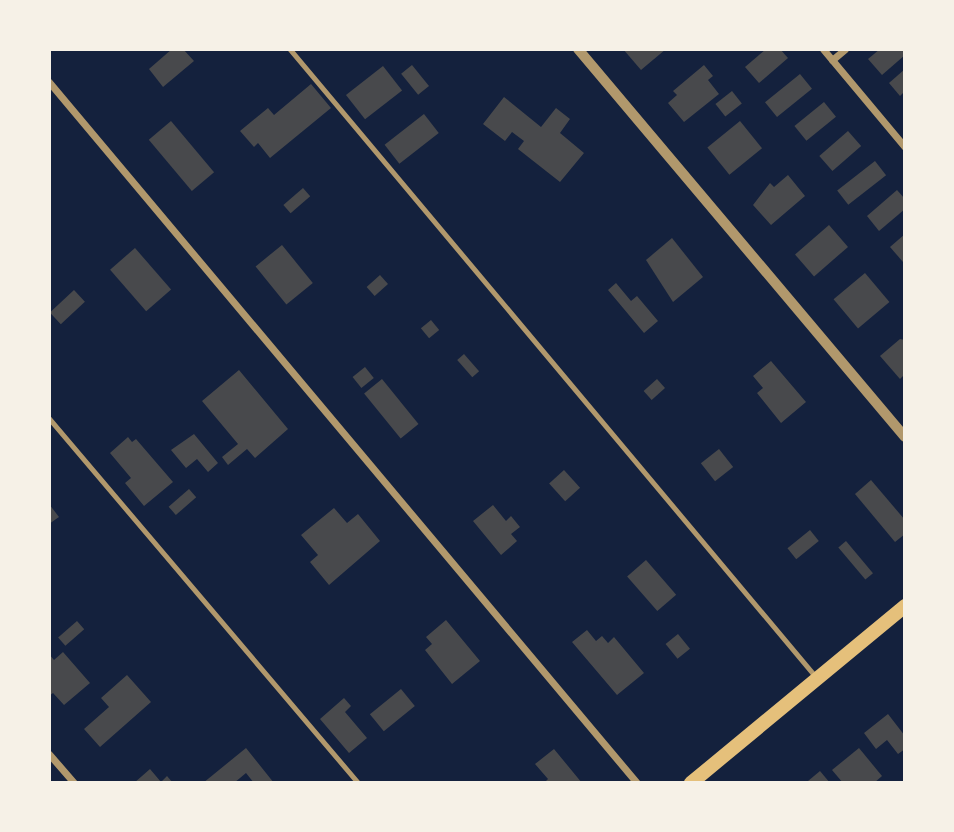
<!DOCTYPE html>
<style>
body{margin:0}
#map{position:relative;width:954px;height:832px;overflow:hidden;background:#14213d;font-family:"Varela Round",sans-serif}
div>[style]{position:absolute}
.building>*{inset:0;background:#48494c;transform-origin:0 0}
.service>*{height:4.5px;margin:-2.25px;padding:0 2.25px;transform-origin:2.25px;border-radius:2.25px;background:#b1986c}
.minor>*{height:7px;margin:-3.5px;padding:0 3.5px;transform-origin:3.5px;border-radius:3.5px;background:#b1986c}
.tertiary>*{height:10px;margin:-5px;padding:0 5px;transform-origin:5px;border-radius:5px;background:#b1986c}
.primary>*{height:14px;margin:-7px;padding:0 7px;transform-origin:7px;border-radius:7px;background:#e5c07b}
span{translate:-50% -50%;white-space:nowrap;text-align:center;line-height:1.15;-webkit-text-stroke:5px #f6f1e7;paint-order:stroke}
.frame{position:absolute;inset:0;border:51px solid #f6f1e7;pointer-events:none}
</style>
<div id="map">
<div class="building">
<i style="clip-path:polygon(172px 49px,183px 49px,194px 61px,163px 87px,149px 69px)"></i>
<i style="clip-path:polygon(623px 49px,666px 49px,641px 70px)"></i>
<i style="clip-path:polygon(766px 49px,780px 49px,788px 58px,759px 83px,745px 67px)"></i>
<i style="clip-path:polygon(880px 49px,905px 49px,905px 55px,882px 75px,868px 59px)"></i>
<i style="left:412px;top:65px;width:27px;height:14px;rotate:51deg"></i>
<i style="clip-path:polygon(704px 65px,713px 76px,708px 80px,719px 94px,684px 122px,668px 103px,677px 95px,673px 91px)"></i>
<i style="left:383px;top:66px;width:31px;height:47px;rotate:52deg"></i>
<i style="clip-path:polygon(905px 69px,905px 91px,900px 96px,889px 83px)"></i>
<i style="left:800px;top:74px;width:19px;height:45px;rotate:51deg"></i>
<i style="clip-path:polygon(311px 84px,331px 108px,270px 158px,258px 143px,254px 147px,240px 131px,268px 108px,274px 115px)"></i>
<i style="left:732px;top:91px;width:16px;height:21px;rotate:52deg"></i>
<i style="clip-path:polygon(504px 97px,541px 127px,556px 108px,570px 119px,560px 133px,584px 153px,560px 182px,518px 149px,524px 141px,512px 132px,505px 141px,483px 124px)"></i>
<i style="left:824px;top:102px;width:19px;height:38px;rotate:51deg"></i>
<i style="left:424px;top:114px;width:24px;height:50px;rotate:52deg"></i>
<i style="left:171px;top:121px;width:67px;height:29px;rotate:50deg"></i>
<i style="left:740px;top:121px;width:35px;height:42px;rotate:51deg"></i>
<i style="left:848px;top:131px;width:20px;height:38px;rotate:49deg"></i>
<i style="left:875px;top:161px;width:18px;height:48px;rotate:52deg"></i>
<i style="clip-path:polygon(788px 175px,805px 196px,771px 225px,753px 205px,770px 183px,774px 187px)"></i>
<i style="left:303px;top:188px;width:11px;height:26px;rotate:49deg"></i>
<i style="clip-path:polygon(897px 190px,905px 199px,905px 209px,879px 231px,867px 216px)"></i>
<i style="left:829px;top:225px;width:29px;height:45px;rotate:49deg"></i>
<i style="clip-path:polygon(905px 234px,905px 260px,903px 262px,890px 247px)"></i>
<i style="clip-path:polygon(672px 238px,703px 277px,673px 302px,646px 260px)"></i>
<i style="left:282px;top:245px;width:49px;height:34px;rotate:51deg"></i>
<i style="left:135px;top:248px;width:55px;height:33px;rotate:49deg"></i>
<i style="left:865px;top:273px;width:38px;height:41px;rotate:50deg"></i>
<i style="left:380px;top:275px;width:12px;height:18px;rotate:48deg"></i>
<i style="clip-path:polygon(616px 283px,631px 301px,637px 296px,658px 321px,644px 333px,608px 290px)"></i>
<i style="left:74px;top:290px;width:16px;height:33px;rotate:47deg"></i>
<i style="left:431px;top:320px;width:13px;height:13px;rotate:51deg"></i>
<i style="clip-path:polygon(900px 339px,905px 340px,905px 374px,900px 379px,880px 356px)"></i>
<i style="left:464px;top:354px;width:23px;height:9px;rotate:49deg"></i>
<i style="clip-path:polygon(771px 361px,806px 402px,781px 423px,757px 393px,763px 388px,753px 376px)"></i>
<i style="left:365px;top:367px;width:14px;height:16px;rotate:51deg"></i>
<i style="clip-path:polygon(239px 370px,288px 429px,255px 458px,247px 449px,228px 465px,222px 457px,238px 444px,202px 401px)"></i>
<i style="left:382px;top:379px;width:58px;height:23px;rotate:51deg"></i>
<i style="left:657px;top:379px;width:12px;height:18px;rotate:48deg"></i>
<i style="clip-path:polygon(194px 434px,218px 463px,208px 472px,197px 459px,186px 468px,171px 450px)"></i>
<i style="clip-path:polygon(128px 437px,132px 442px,136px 439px,173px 482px,144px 506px,125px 483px,131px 478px,110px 453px)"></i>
<i style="left:719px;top:449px;width:23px;height:23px;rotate:52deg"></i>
<i style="left:564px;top:470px;width:24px;height:20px;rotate:48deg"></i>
<i style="clip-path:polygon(871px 480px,905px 520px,905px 534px,895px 542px,855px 494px)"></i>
<i style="left:189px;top:489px;width:11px;height:27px;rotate:49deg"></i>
<i style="clip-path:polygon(49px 504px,59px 517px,49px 524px)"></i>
<i style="clip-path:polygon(493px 505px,506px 521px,511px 516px,520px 527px,511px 534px,517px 541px,501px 555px,473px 521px)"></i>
<i style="clip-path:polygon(334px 508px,347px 523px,358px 514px,380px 541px,329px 585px,310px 562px,318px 555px,301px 535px)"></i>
<i style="left:810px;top:530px;width:14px;height:29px;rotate:51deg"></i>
<i style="left:846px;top:541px;width:42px;height:10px;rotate:50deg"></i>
<i style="left:646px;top:560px;width:46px;height:25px;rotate:49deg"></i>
<i style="clip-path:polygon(446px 620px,480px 661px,452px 684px,425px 650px,432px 644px,426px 637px)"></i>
<i style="left:77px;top:621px;width:11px;height:25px;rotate:49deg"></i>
<i style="clip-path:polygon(587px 630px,596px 641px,602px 636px,608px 643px,614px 637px,644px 673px,617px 695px,572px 642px)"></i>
<i style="left:678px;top:634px;width:19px;height:16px;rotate:51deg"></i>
<i style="clip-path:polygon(63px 652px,90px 683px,64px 705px,53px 693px,49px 696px,49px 654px,54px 660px)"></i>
<i style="clip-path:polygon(127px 675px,151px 702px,100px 747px,84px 729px,109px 707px,101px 698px)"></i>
<i style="left:401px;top:689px;width:22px;height:40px;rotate:51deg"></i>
<i style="clip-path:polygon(344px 698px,351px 706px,345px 712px,367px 738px,349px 753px,320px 719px)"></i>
<i style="clip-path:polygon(888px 714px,905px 736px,905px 749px,898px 754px,887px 740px,876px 749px,864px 733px)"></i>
<i style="clip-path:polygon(246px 748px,274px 783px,254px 783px,246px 773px,234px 783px,203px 783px)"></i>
<i style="clip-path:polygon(859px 748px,882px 776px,874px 783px,843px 783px,832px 770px)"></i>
<i style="clip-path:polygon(554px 749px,582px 783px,544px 783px,548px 779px,535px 764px)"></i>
<i style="clip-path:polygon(150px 769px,161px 782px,167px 776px,173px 783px,134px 783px)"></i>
<i style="clip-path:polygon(820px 771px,830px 783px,810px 783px,808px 781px)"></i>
</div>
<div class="service">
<i style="left:290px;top:49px;width:821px;rotate:50.04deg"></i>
<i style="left:49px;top:418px;width:479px;rotate:49.7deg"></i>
</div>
<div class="minor">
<i style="left:823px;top:49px;width:128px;rotate:50.1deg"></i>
<i style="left:832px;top:60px;width:17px;rotate:-40deg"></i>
<i style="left:49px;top:82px;width:915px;rotate:50.01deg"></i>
<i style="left:49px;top:754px;width:38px;rotate:49deg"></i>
</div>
<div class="tertiary">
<i style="left:578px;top:49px;width:507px;rotate:49.88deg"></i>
</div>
<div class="primary">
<i style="left:691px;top:783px;width:278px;rotate:-39.6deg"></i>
</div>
<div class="frame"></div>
</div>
